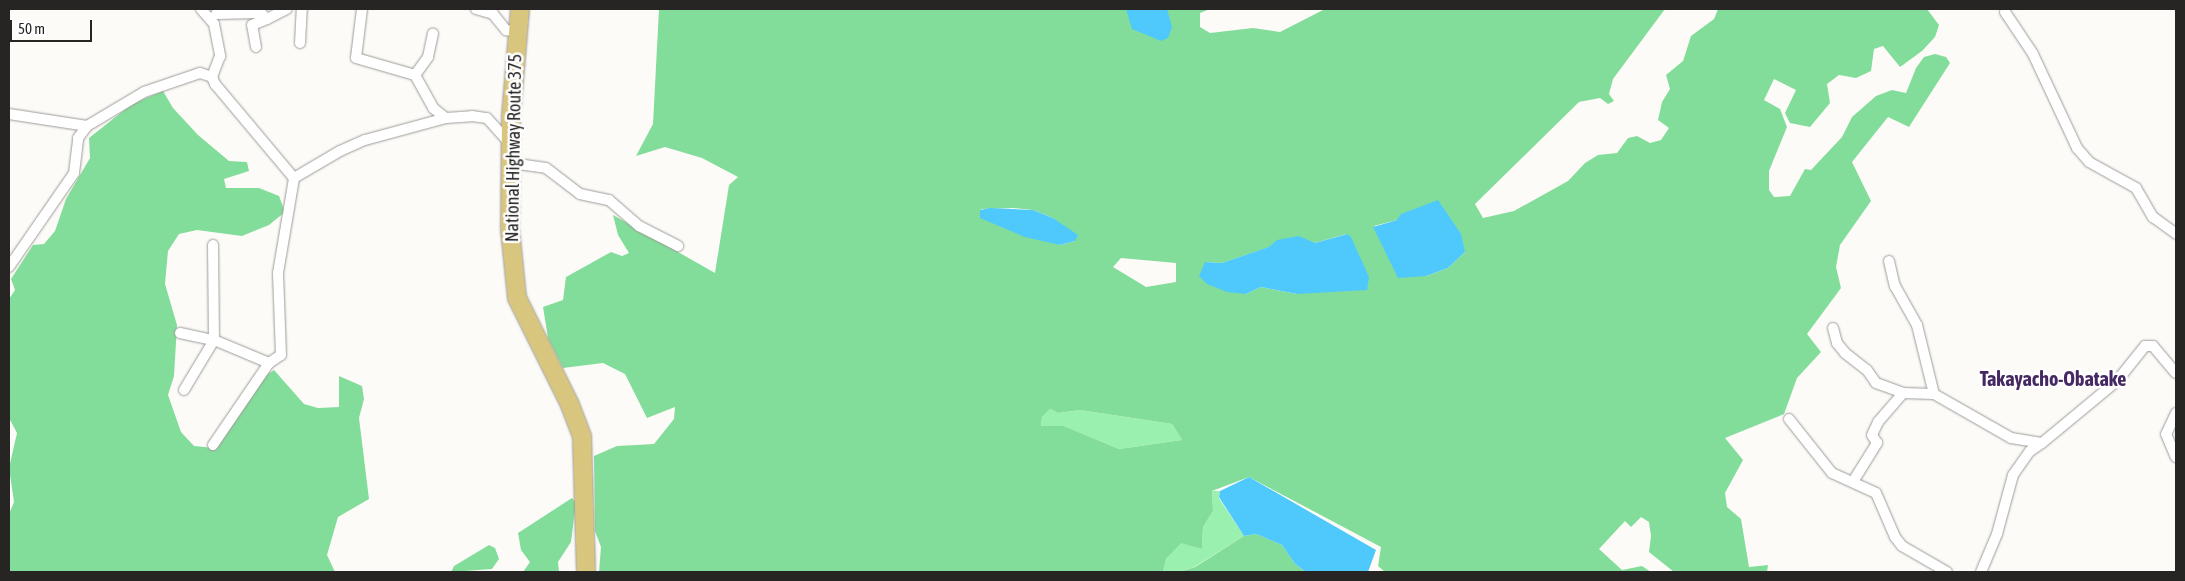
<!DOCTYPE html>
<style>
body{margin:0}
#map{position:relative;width:2185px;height:581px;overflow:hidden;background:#fdfbf8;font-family:"Asap Condensed",sans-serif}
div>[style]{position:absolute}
.green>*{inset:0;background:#9af1af}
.forest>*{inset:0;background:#83dd9a}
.water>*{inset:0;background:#4fc9fb}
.roads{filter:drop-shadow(0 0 1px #9d9b98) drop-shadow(0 0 1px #9d9b98)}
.street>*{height:10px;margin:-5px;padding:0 5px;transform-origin:5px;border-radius:5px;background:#fff}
.highway>*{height:18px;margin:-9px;padding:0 9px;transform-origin:9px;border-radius:9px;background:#d9c67e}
span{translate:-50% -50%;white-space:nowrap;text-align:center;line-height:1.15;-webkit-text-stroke:5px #fff;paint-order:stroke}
.street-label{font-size:18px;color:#262524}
.quarter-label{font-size:20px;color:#462962;font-weight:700}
.frame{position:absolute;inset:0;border:10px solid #262524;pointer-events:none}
.scale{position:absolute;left:10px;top:20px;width:82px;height:22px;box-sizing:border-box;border:2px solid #262524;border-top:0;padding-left:6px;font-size:15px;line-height:18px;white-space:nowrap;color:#262524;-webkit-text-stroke:4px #fff;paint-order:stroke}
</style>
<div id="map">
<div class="green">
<i style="clip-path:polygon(1050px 409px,1058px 413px,1080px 410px,1172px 424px,1182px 440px,1119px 449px,1064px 426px,1041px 426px,1042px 417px)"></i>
<i style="clip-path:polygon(1212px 491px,1220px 491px,1219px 498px,1244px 536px,1194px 567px,1179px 572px,1163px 572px,1166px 559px,1181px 542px,1202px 549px,1203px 527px,1213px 511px)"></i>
</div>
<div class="forest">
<i style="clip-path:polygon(evenodd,659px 9px,1210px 9px,1200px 13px,1200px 27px,1210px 33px,1253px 28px,1280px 32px,1325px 9px,1665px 9px,1613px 79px,1609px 94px,1614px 101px,1608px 104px,1600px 98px,1579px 102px,1475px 204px,1483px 218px,1514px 211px,1568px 181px,1585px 163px,1598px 155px,1617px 153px,1628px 138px,1637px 136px,1650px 143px,1661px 140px,1669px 128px,1658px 120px,1662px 102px,1670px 89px,1666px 75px,1683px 61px,1691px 36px,1714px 19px,1718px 9px,1927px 9px,1939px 25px,1935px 37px,1922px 51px,1900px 67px,1883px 46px,1874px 49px,1871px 71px,1856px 78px,1839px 75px,1827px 84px,1830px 103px,1810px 127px,1790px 123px,1785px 113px,1796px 90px,1774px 79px,1764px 100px,1780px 109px,1787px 127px,1769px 171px,1769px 190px,1774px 197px,1790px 196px,1805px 169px,1811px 170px,1842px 137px,1852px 117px,1876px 96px,1892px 90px,1906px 93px,1916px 68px,1924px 57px,1935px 54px,1946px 57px,1950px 63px,1909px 127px,1888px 117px,1852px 162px,1871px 201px,1840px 245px,1836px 267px,1841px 288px,1807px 334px,1821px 352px,1797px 378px,1784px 414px,1725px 438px,1743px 460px,1725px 493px,1727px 507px,1741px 519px,1749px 567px,1768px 565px,1767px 572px,1674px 572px,1649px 552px,1651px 536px,1649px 522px,1641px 517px,1631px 527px,1625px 521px,1599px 549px,1622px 570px,1642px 566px,1651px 572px,1385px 572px,1378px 566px,1381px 547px,1249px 477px,1212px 491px,1213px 511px,1203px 527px,1202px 549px,1181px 543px,1166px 559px,1163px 572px,599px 572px,601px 547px,595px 531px,594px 456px,617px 446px,654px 444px,674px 419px,675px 407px,647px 418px,625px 374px,603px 363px,563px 368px,548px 338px,543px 307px,563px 300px,566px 277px,611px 252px,622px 256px,629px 253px,618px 235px,613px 215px,715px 273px,729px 185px,738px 177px,702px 158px,665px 147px,636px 156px,653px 124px,659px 9px,1013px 208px,1033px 210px,1053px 218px,1075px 241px,1060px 245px,980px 209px,1013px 208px,659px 9px,1397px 220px,1465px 252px,1448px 268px,1426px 276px,1374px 226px,1397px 220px,659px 9px,1346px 234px,1297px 294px,1261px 287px,1246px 294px,1205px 262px,1222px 263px,1270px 247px,1305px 241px,1315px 243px,1346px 234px,659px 9px,1121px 258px,1176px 263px,1176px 282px,1146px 287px,1113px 267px,1121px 258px,659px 9px,1050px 409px,1058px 413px,1080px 410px,1172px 424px,1182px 440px,1119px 449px,1064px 426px,1041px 426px,1042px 417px,1050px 409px)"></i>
<i style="clip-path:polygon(163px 91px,173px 108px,198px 135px,229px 161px,247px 162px,249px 171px,224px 179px,226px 188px,259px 188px,279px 196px,285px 212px,269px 225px,242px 236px,197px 230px,179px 234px,168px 251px,165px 284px,177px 325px,174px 376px,168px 395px,181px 432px,194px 446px,214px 448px,265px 376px,274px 370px,304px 404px,318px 408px,339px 407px,339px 376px,362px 386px,364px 399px,359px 418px,369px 499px,338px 517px,327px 555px,335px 572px,9px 572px,9px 514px,14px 502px,9px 468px,17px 433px,9px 418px,9px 299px,15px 290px,11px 279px,33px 245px,44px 244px,55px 231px,66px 199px,90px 158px,89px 138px,132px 104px)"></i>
<i style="clip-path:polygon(572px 498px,576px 503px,571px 542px,558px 562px,559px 572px,523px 572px,530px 562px,521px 550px,518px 533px)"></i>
<i style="clip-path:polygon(1256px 534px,1282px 545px,1295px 564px,1306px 572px,1179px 572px,1195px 567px,1244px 536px)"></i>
<i style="clip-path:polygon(489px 545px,495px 548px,499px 559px,492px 569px,451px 572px,454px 566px)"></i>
</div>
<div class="water">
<i style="clip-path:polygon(1126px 9px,1167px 9px,1172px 27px,1168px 38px,1161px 41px,1132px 29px)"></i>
<i style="clip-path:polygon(1438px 200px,1461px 234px,1465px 252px,1448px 268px,1426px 276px,1398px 278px,1373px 227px,1397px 220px,1401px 214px)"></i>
<i style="clip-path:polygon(990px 208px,1033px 210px,1053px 218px,1078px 235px,1075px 241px,1060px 245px,1025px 237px,980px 218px,980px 210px)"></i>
<i style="clip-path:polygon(1347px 234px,1351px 237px,1369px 277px,1367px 290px,1297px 294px,1261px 287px,1246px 294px,1227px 292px,1207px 284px,1199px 276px,1205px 262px,1222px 263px,1269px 247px,1277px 240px,1299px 236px,1315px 243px)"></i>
<i style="clip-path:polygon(1249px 477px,1376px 550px,1368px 572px,1306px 572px,1295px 564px,1282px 545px,1256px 534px,1244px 536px,1219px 497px,1220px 491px)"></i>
</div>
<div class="roads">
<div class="street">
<i style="left:201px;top:9px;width:20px;rotate:49deg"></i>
<i style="left:214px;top:24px;width:33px;rotate:79deg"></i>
<i style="left:220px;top:56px;width:22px;rotate:111deg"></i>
<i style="left:212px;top:77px;width:8px;rotate:67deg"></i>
<i style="left:215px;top:84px;width:123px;rotate:50deg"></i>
<i style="left:362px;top:9px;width:49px;rotate:97deg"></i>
<i style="left:356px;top:58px;width:61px;rotate:16.1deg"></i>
<i style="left:415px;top:75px;width:38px;rotate:61deg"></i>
<i style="left:433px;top:108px;width:16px;rotate:38deg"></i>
<i style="left:476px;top:9px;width:18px;rotate:16deg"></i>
<i style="left:493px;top:14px;width:21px;rotate:51deg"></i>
<i style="left:506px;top:30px;width:11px;rotate:10deg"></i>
<i style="left:2005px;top:12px;width:50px;rotate:56.3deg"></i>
<i style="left:2033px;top:54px;width:104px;rotate:64.9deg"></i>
<i style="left:2077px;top:148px;width:18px;rotate:49deg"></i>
<i style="left:2089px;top:162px;width:54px;rotate:29deg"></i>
<i style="left:2136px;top:188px;width:34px;rotate:60deg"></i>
<i style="left:2153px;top:217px;width:29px;rotate:36deg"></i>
<i style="left:216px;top:14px;width:45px;rotate:-1.3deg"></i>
<i style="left:261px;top:13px;width:8px;rotate:45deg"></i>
<i style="left:267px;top:19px;width:22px;rotate:-27deg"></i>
<i style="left:300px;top:43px;width:34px;rotate:-87deg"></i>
<i style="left:256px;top:47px;width:22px;rotate:-100deg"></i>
<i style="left:252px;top:25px;width:16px;rotate:-22deg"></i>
<i style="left:415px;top:75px;width:22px;rotate:-54deg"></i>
<i style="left:428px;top:57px;width:24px;rotate:-78deg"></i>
<i style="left:9px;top:114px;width:79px;rotate:8.7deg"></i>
<i style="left:511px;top:163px;width:35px;rotate:8deg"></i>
<i style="left:546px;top:168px;width:43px;rotate:37.4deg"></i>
<i style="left:580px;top:194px;width:30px;rotate:12deg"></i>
<i style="left:609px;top:200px;width:40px;rotate:41deg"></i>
<i style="left:639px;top:226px;width:44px;rotate:27.1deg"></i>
<i style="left:294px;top:178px;width:53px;rotate:-30.4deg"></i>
<i style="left:340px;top:151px;width:27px;rotate:-24deg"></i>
<i style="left:365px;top:140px;width:84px;rotate:-15.2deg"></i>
<i style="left:446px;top:118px;width:26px;rotate:-4deg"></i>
<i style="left:472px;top:116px;width:15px;rotate:8deg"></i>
<i style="left:487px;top:118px;width:28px;rotate:48deg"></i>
<i style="left:506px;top:139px;width:6px;rotate:9deg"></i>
<i style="left:1889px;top:261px;width:26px;rotate:77deg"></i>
<i style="left:1895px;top:286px;width:45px;rotate:60.6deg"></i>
<i style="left:1917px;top:325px;width:71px;rotate:76.2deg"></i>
<i style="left:9px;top:267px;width:114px;rotate:-55.3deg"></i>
<i style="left:74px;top:173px;width:35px;rotate:-83deg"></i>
<i style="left:78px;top:138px;width:15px;rotate:-53deg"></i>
<i style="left:87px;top:126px;width:66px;rotate:-30.8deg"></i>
<i style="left:144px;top:92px;width:59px;rotate:-18.7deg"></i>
<i style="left:200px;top:73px;width:13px;rotate:18deg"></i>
<i style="left:1833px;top:328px;width:16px;rotate:75deg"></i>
<i style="left:1837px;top:343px;width:13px;rotate:51deg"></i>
<i style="left:1845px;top:353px;width:28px;rotate:38deg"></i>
<i style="left:1867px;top:370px;width:16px;rotate:55deg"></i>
<i style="left:1876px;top:383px;width:29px;rotate:20deg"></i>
<i style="left:1903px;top:393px;width:31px;rotate:2deg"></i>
<i style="left:1934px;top:394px;width:89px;rotate:29.7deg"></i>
<i style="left:2011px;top:438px;width:31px;rotate:9deg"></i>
<i style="left:2042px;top:443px;width:97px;rotate:-39.6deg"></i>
<i style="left:2117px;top:381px;width:45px;rotate:-51.3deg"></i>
<i style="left:2145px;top:346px;width:8px"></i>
<i style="left:2153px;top:346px;width:35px;rotate:50deg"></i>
<i style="left:180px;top:333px;width:35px;rotate:12deg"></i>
<i style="left:214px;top:340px;width:60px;rotate:22.7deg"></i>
<i style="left:184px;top:390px;width:58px;rotate:-59deg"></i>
<i style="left:214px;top:340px;width:95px;rotate:-90.6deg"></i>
<i style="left:2176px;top:413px;width:23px;rotate:115deg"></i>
<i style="left:2166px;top:434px;width:25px;rotate:67deg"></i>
<i style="left:1789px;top:419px;width:69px;rotate:51.5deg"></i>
<i style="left:1832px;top:473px;width:48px;rotate:24.4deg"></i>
<i style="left:1876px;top:493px;width:48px;rotate:66.6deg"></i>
<i style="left:1895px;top:537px;width:11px;rotate:52deg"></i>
<i style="left:1902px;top:546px;width:52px;rotate:30deg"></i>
<i style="left:213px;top:445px;width:99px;rotate:-55.7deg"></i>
<i style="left:269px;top:363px;width:14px;rotate:-34deg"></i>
<i style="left:281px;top:355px;width:82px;rotate:-92.1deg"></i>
<i style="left:278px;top:273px;width:96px;rotate:-80.4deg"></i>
<i style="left:1854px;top:480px;width:44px;rotate:-58.1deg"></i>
<i style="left:1877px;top:443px;width:9px;rotate:-122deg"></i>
<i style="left:1872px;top:435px;width:14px;rotate:-65deg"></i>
<i style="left:1878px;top:422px;width:38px;rotate:-49deg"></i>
<i style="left:1981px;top:572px;width:41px;rotate:-67.2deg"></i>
<i style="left:1997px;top:534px;width:61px;rotate:-74.8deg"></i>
<i style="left:2013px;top:475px;width:29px;rotate:-55deg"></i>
<i style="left:2030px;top:451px;width:14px;rotate:-34deg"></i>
</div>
<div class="highway">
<i style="left:520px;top:9px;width:108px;rotate:94.8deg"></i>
<i style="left:511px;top:117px;width:112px;rotate:90.5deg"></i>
<i style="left:510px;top:229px;width:69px;rotate:84.2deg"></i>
<i style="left:517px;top:298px;width:119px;rotate:63.6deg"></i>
<i style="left:570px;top:405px;width:34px;rotate:69deg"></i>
<i style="left:582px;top:437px;width:135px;rotate:88.3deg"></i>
</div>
</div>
<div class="street-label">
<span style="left:514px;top:148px;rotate:-89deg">National Highway Route 375</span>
</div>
<div class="quarter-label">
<span style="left:2053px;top:378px">Takayacho-Obatake</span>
</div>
<div class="frame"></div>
<div class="scale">50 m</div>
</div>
